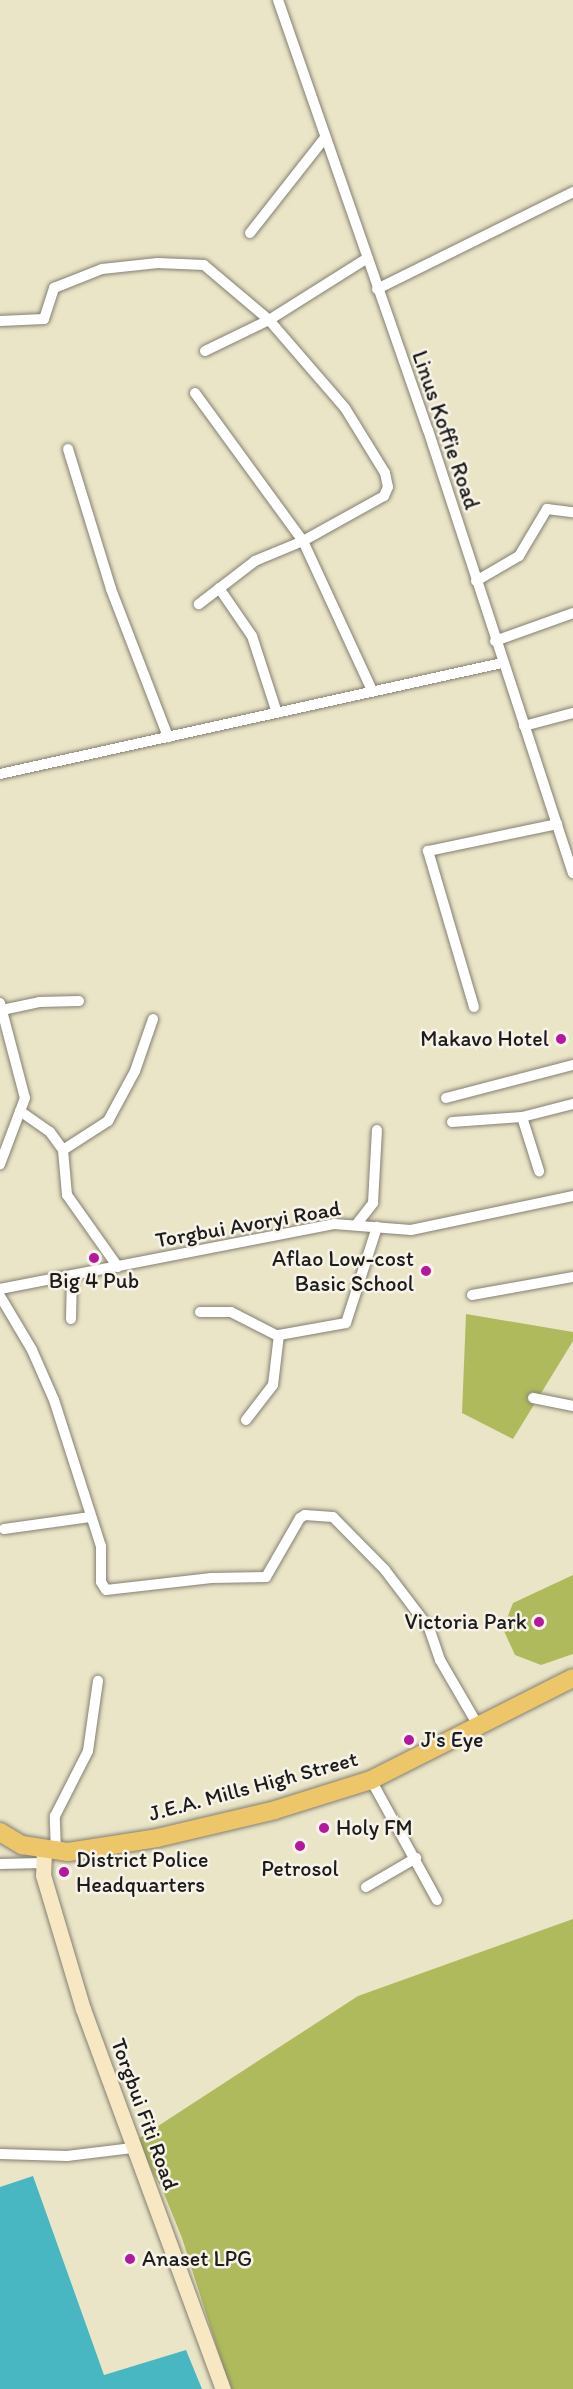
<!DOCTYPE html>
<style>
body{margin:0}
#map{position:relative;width:573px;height:2389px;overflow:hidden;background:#ebe5c8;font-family:Itim,sans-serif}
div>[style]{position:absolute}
.green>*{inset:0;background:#afba5c}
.water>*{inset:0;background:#49b7c2}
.roads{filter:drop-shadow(0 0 2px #848072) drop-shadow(0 0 2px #848072)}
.street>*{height:10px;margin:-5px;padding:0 5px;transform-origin:5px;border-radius:5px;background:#fff}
.secondary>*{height:15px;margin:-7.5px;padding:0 7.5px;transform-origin:7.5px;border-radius:7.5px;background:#f7e8c3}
.highway>*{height:18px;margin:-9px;padding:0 9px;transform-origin:9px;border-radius:9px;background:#ecc669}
.dots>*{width:16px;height:16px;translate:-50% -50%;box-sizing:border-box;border:3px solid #f7f3e8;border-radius:50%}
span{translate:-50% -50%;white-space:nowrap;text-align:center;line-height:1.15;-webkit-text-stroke:5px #f7f3e8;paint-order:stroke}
.street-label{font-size:22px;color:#1c1c1c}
.poi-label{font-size:22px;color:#1c1c1c}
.right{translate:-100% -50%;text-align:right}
.left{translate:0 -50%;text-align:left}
</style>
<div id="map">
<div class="green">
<i style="clip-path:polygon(466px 1314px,573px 1332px,573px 1341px,513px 1439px,462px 1413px)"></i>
<i style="clip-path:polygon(573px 1575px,573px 1654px,541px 1665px,515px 1655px,503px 1629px,513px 1603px)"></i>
<i style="clip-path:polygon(573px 1919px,573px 2389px,230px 2389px,182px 2238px,163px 2191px,135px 2141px,358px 1996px)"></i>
</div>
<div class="water">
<i style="clip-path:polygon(33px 2176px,104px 2375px,186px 2350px,202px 2389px,0 2389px,0 2187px)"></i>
</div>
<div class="roads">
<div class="street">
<i style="left:278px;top:0;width:455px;rotate:70.8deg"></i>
<i style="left:428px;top:430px;width:466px;rotate:71.9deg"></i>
<i style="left:250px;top:233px;width:120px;rotate:-51.8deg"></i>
<i style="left:377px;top:289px;width:219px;rotate:-26.3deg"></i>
<i style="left:0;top:321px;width:44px;rotate:-2.6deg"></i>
<i style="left:44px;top:319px;width:33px;rotate:-72deg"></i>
<i style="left:54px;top:288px;width:52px;rotate:-21.6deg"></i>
<i style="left:102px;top:269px;width:56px;rotate:-6.1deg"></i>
<i style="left:158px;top:263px;width:46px;rotate:2.5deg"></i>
<i style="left:204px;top:265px;width:85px;rotate:40.2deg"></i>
<i style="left:269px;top:320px;width:116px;rotate:49.2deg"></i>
<i style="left:345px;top:408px;width:76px;rotate:58.4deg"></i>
<i style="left:385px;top:473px;width:14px;rotate:78deg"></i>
<i style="left:388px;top:487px;width:10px;rotate:114deg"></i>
<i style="left:384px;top:496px;width:93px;rotate:150.9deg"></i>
<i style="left:303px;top:541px;width:52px;rotate:157.4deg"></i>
<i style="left:255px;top:561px;width:71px;rotate:142.5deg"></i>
<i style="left:205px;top:351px;width:71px;rotate:-25.8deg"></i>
<i style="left:269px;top:320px;width:115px;rotate:-32.2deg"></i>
<i style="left:195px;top:393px;width:183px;rotate:53.9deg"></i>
<i style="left:303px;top:541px;width:164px;rotate:65.2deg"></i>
<i style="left:68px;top:449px;width:146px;rotate:72.9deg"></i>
<i style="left:111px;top:589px;width:159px;rotate:68.9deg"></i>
<i style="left:476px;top:581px;width:50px;rotate:-30.2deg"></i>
<i style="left:519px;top:556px;width:55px;rotate:-59.2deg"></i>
<i style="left:547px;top:509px;width:26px;rotate:7deg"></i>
<i style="left:219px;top:588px;width:58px;rotate:55.5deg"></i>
<i style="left:252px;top:636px;width:78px;rotate:72deg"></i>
<i style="left:495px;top:641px;width:83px;rotate:-19.7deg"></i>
<i style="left:524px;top:726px;width:51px;rotate:-14.9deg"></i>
<i style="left:0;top:774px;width:514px;rotate:-12.47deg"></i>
<i style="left:0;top:1003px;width:98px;rotate:75.3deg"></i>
<i style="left:25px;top:1098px;width:71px;rotate:110.7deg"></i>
<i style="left:474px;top:1007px;width:163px;rotate:-106.4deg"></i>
<i style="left:428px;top:851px;width:132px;rotate:-11.8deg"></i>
<i style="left:2px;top:1010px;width:38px;rotate:-12deg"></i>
<i style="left:39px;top:1002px;width:40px;rotate:-1.4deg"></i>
<i style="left:446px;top:1098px;width:131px;rotate:-14.6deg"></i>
<i style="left:20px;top:1111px;width:37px;rotate:35deg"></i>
<i style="left:50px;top:1132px;width:22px;rotate:54deg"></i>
<i style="left:522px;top:1117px;width:57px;rotate:72.5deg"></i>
<i style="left:452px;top:1122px;width:70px;rotate:-4.1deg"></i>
<i style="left:522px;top:1117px;width:53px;rotate:-14.3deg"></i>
<i style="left:356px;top:1225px;width:28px;rotate:-52deg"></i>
<i style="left:373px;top:1203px;width:73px;rotate:-86.9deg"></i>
<i style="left:118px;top:1267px;width:88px;rotate:-125.3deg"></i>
<i style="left:67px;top:1195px;width:45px;rotate:-95.1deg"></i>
<i style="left:63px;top:1150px;width:54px;rotate:-32.8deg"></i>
<i style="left:108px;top:1121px;width:57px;rotate:-61.6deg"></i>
<i style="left:135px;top:1071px;width:55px;rotate:-70.9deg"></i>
<i style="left:0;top:1289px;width:340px;rotate:-11deg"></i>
<i style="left:334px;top:1224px;width:77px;rotate:4.5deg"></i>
<i style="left:411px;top:1230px;width:166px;rotate:-11.9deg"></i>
<i style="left:472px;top:1295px;width:103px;rotate:-10.1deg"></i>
<i style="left:0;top:1296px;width:63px;rotate:59.3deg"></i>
<i style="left:32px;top:1350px;width:55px;rotate:66.3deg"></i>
<i style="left:54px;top:1400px;width:153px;rotate:72.2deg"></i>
<i style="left:101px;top:1546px;width:36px;rotate:90deg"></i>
<i style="left:101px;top:1582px;width:9px;rotate:58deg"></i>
<i style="left:106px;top:1590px;width:106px;rotate:-6.5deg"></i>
<i style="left:211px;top:1578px;width:55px;rotate:-1deg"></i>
<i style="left:266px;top:1577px;width:68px;rotate:-60deg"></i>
<i style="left:300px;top:1518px;width:6px;rotate:-31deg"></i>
<i style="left:305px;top:1515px;width:28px;rotate:4deg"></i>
<i style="left:333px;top:1517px;width:74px;rotate:45.5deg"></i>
<i style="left:385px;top:1570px;width:73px;rotate:52.8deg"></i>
<i style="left:429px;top:1628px;width:34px;rotate:71deg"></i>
<i style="left:440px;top:1660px;width:78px;rotate:59.8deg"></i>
<i style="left:200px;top:1312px;width:31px"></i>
<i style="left:231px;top:1312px;width:53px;rotate:27.1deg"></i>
<i style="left:71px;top:1319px;width:43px;rotate:-88.7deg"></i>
<i style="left:533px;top:1398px;width:41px;rotate:11.3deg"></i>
<i style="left:246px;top:1420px;width:44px;rotate:-52.4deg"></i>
<i style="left:273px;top:1385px;width:50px;rotate:-83.2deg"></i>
<i style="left:279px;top:1335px;width:68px;rotate:-10.2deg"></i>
<i style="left:346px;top:1323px;width:101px;rotate:-72.1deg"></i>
<i style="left:4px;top:1529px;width:87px;rotate:-7.9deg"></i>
<i style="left:371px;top:1780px;width:137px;rotate:61.2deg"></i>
<i style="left:56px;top:1853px;width:37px;rotate:-92deg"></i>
<i style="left:55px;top:1816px;width:73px;rotate:-63.1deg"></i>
<i style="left:88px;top:1751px;width:71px;rotate:-81.9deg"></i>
<i style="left:0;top:1864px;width:43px;rotate:-1.3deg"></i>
<i style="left:366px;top:1887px;width:58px;rotate:-30.1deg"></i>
<i style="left:0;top:2154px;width:67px;rotate:1.7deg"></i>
<i style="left:67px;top:2156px;width:66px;rotate:-6.9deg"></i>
</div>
<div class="secondary">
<i style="left:44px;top:1850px;width:25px;rotate:92deg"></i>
<i style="left:43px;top:1875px;width:140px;rotate:73.4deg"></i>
<i style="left:83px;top:2009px;width:405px;rotate:69.8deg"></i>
</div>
<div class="highway">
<i style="left:0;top:1832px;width:26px;rotate:31deg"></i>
<i style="left:22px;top:1845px;width:47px;rotate:8.7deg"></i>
<i style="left:68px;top:1852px;width:90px;rotate:-8.9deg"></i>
<i style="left:157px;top:1838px;width:121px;rotate:-13.3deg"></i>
<i style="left:275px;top:1810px;width:101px;rotate:-17.4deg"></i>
<i style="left:371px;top:1780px;width:226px;rotate:-26.8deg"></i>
</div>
</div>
<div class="dots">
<i style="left:561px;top:1039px;background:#b5179e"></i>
<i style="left:94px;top:1258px;background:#b5179e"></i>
<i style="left:426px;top:1271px;background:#b5179e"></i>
<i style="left:539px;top:1622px;background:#b5179e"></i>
<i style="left:409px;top:1740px;background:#b5179e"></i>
<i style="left:324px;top:1828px;background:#b5179e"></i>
<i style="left:300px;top:1846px;background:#b5179e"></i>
<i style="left:64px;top:1872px;background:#b5179e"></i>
<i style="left:130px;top:2259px;background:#b5179e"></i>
</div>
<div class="street-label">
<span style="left:446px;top:430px;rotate:71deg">Linus Koffie Road</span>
<span style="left:248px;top:1224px;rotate:-10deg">Torgbui Avoryi Road</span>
<span style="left:253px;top:1786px;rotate:-15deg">J.E.A. Mills High Street</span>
<span style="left:145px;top:2114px;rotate:70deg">Torgbui Fiti Road</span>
</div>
<div class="poi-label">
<span class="right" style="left:549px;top:1039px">Makavo Hotel</span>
<span class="right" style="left:414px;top:1271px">Aflao Low-cost<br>Basic School</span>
<span style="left:94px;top:1281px">Big 4 Pub</span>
<span class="right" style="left:527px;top:1622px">Victoria Park</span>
<span class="left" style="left:421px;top:1740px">J's Eye</span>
<span class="left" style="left:336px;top:1828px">Holy FM</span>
<span class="left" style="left:76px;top:1872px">District Police<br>Headquarters</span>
<span style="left:300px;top:1869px">Petrosol</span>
<span class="left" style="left:142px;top:2259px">Anaset LPG</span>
</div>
</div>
